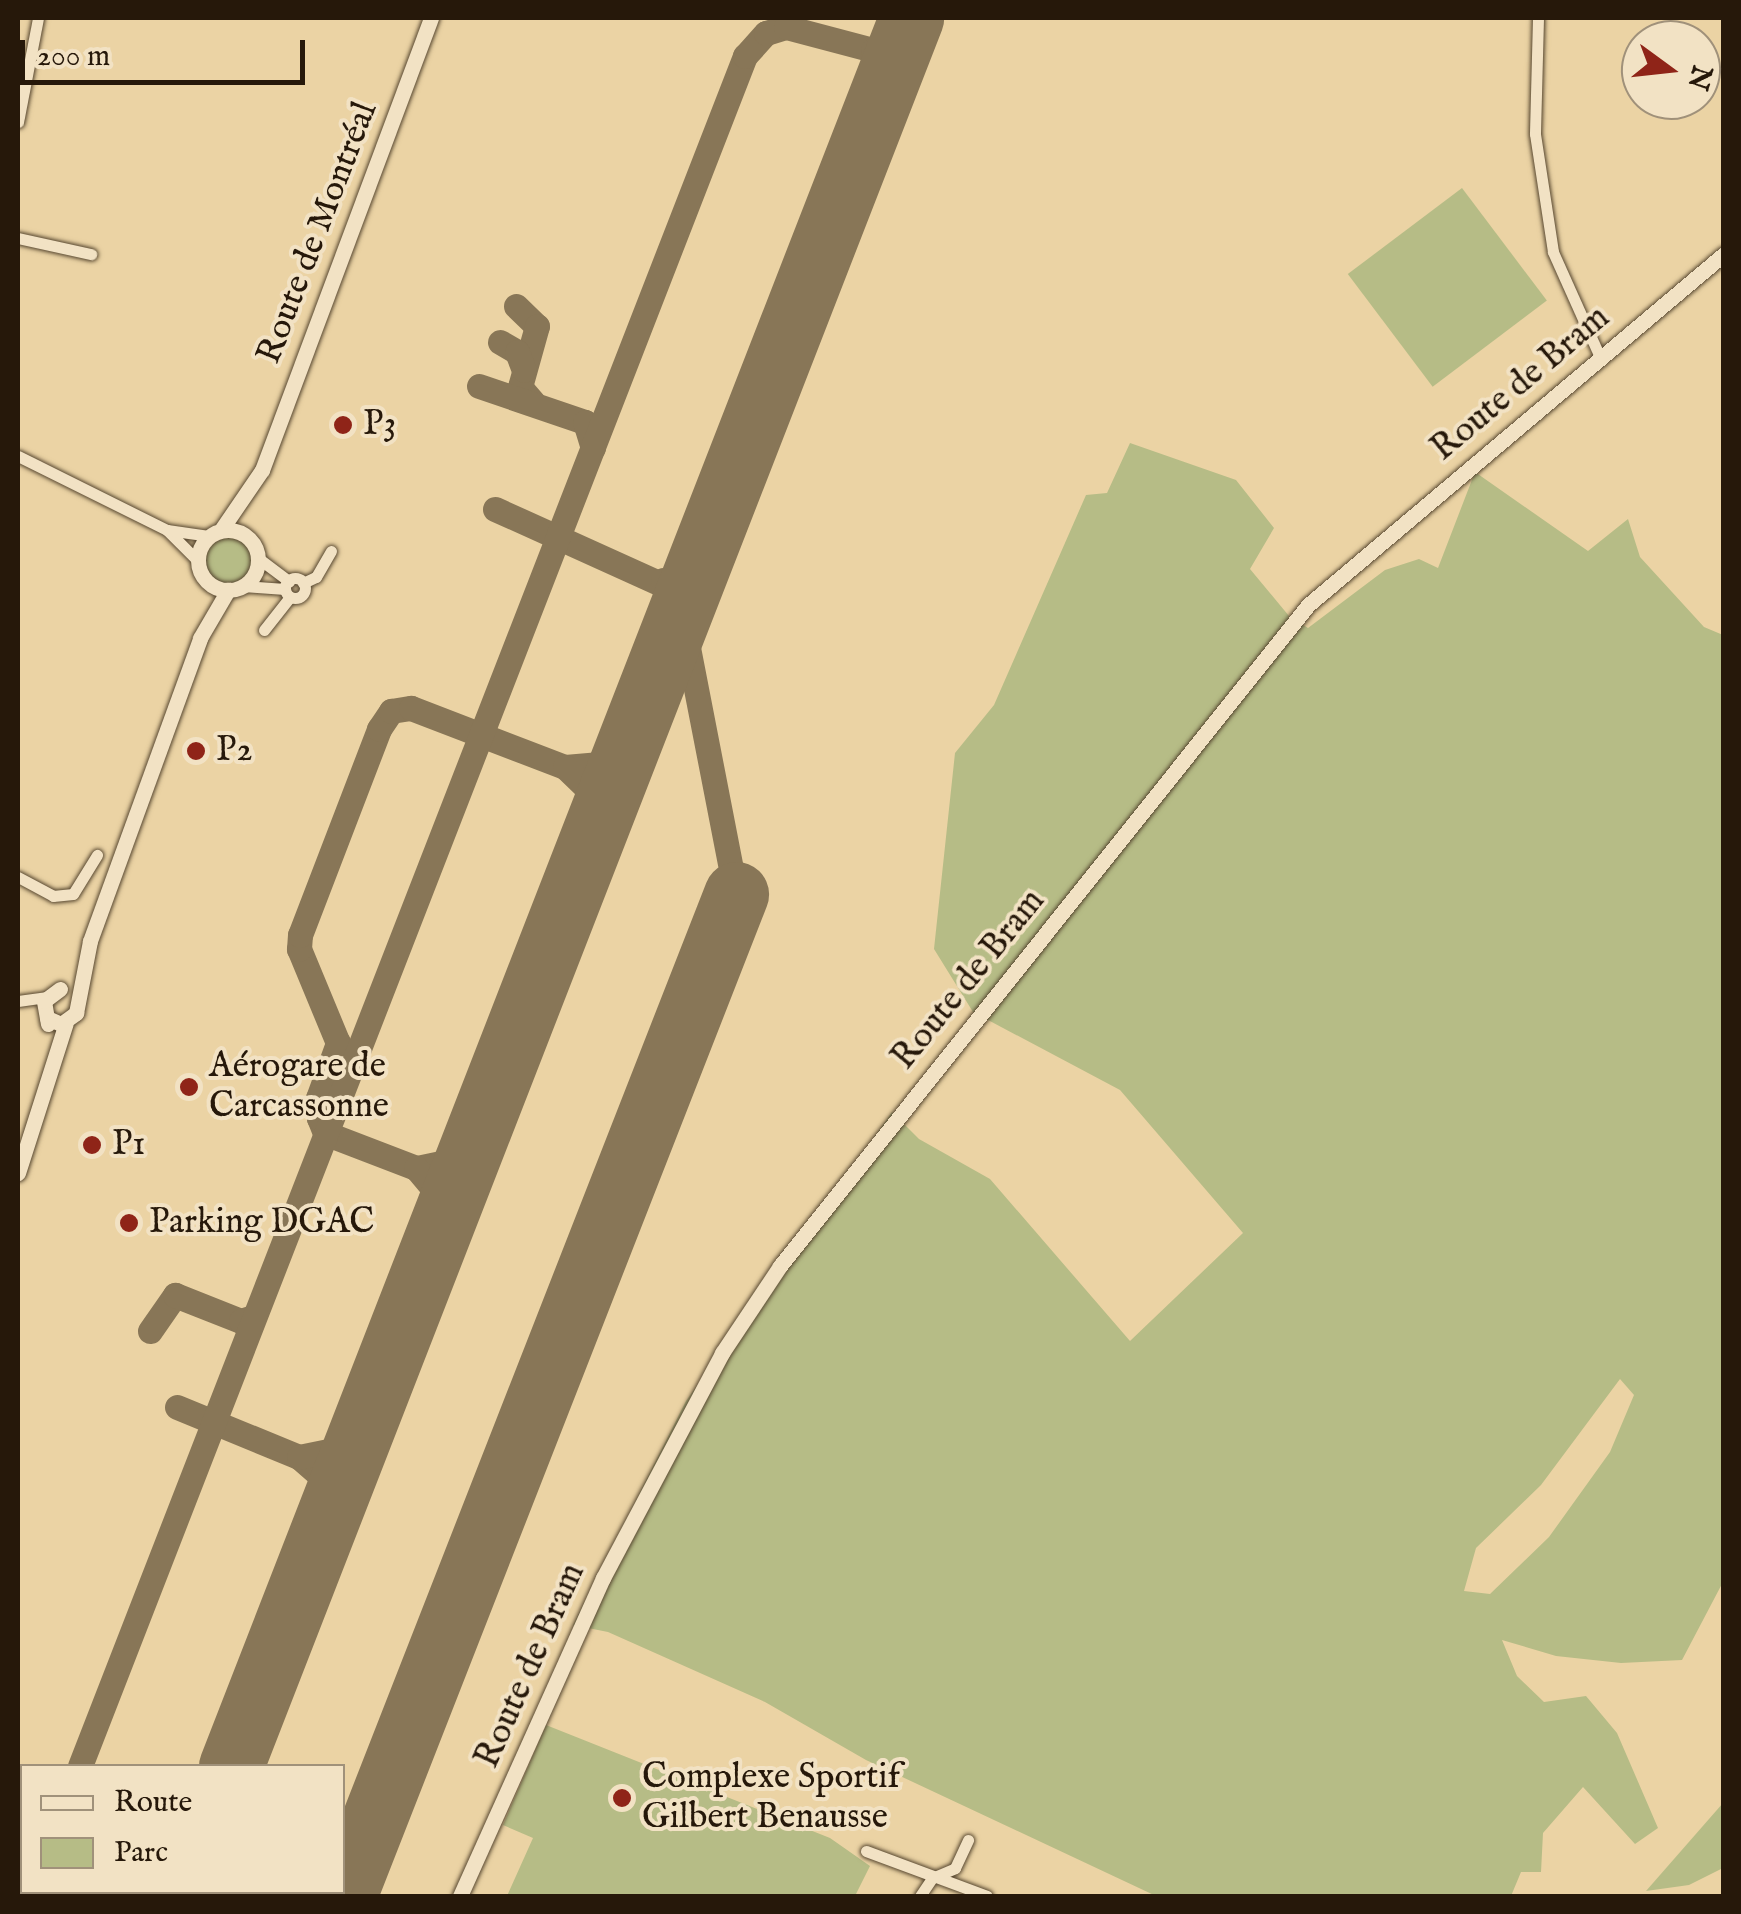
<!DOCTYPE html>
<meta charset="utf-8">
<style>
body{margin:0}
#map{position:relative;width:1741px;height:1914px;overflow:hidden;background:#ebd3a4;font-family:"IM FELL English",serif}
div>[style]{position:absolute}
.green>*{inset:0;background:#b6bc86;transform-origin:0 0}
.round{border-radius:50%}
.taxiway>*{height:25px;margin:-12.5px;padding:0 12.5px;transform-origin:12.5px;border-radius:12.5px;background:#887657}
.runway>*{height:65px;margin:-32.5px;padding:0 32.5px;transform-origin:32.5px;border-radius:32.5px;background:#887657}
.roads{filter:drop-shadow(0 0 2px #574730) drop-shadow(0 0 2px #574730)}
.street>*{height:11px;margin:-5.5px;padding:0 5.5px;transform-origin:5.5px;border-radius:5.5px;background:#f2e2c4}
.street>.ring{margin:-5.5px;padding:0;box-sizing:content-box;background:none;border:11px solid #f2e2c4;border-radius:50%}
.secondary>*{height:15px;margin:-7.5px;padding:0 7.5px;transform-origin:7.5px;border-radius:7.5px;background:#f2e2c4}
.secondary>.ring{margin:-7.5px;padding:0;box-sizing:content-box;background:none;border:15px solid #f2e2c4;border-radius:50%}
.dots>*{width:28px;height:28px;translate:-50% -50%;box-sizing:border-box;border:5px solid #f2e2c4;border-radius:50%}
span{translate:-50% -50%;white-space:nowrap;text-align:center;line-height:1.15;-webkit-text-stroke:8px #f2e2c4;paint-order:stroke}
.street-label{font-size:35px;color:#26180a}
.poi-label{font-size:35px;color:#26180a}
.left{translate:0 -50%;text-align:left}
.frame{position:absolute;inset:0;border:20px solid #26180a;pointer-events:none}
.legend{position:absolute;left:20px;top:1764px;width:325px;height:130px;box-sizing:border-box;background:#f2e2c4;border:2px solid #a0917a;margin:0;padding:12px 18px;list-style:none;font-size:30px;color:#26180a}
.legend li{display:flex;align-items:center;gap:20px;height:50px}
.legend b{width:50px;border:2px solid #a0917a}
.north{position:absolute;left:1621px;top:20px;width:100px;height:100px;box-sizing:border-box;background:#f2e2c4;border:2px solid #a0917a;border-radius:50%;rotate:105deg;font-size:28px;font-weight:700;line-height:40px;text-align:center;color:#26180a}
.north::after{content:'';display:block;margin:auto;width:35px;height:45px;background:#8f2418;clip-path:polygon(50% 0,100% 100%,50% 72%,0 100%)}
.scale{position:absolute;left:20px;top:40px;width:285px;height:45px;box-sizing:border-box;border:5px solid #26180a;border-top:0;padding-left:12px;font-size:30px;line-height:35px;white-space:nowrap;color:#26180a;-webkit-text-stroke:8px #f2e2c4;paint-order:stroke}
</style>
<div id="map">
<div class="green">
<i style="left:1462px;top:188px;width:141px;height:143px;rotate:53deg"></i>
<i style="clip-path:polygon(evenodd,1130px 443px,1236px 480px,1274px 528px,1250px 569px,1289px 616px,1308px 628px,1385px 570px,1419px 559px,1438px 568px,1475px 472px,1588px 551px,1628px 519px,1640px 557px,1704px 627px,1723px 635px,1723px 1582px,1682px 1660px,1621px 1663px,1556px 1656px,1502px 1640px,1517px 1676px,1544px 1702px,1586px 1696px,1617px 1733px,1658px 1828px,1635px 1844px,1583px 1787px,1543px 1833px,1541px 1872px,1521px 1872px,1511px 1896px,1156px 1896px,866px 1760px,765px 1702px,608px 1632px,573px 1625px,686px 1401px,892px 1112px,919px 1139px,990px 1179px,1130px 1341px,1243px 1233px,1120px 1090px,973px 1012px,934px 949px,955px 753px,994px 705px,1086px 495px,1107px 493px,1130px 443px,1620px 1379px,1634px 1395px,1610px 1452px,1549px 1537px,1490px 1594px,1464px 1591px,1476px 1548px,1541px 1485px,1620px 1379px)"></i>
<i class="round" style="left:206px;top:538px;width:46px;height:46px"></i>
<i style="clip-path:polygon(546px 1725px,830px 1838px,870px 1866px,855px 1896px,507px 1896px,533px 1838px,503px 1825px)"></i>
<i style="clip-path:polygon(1723px 1803px,1723px 1868px,1689px 1885px,1646px 1891px)"></i>
</div>
<div class="taxiway">
<i style="left:516px;top:306px;width:29px;rotate:44deg"></i>
<i style="left:537px;top:326px;width:63px;rotate:105.6deg"></i>
<i style="left:520px;top:387px;width:20px;rotate:49deg"></i>
<i style="left:500px;top:342px;width:20px;rotate:30deg"></i>
<i style="left:517px;top:352px;width:19px;rotate:69deg"></i>
<i style="left:479px;top:386px;width:112px;rotate:18.8deg"></i>
<i style="left:585px;top:422px;width:27px;rotate:73deg"></i>
<i style="left:495px;top:509px;width:200px;rotate:24.3deg"></i>
<i style="left:677px;top:591px;width:309px;rotate:79deg"></i>
<i style="left:663px;top:580px;width:19px"></i>
<i style="left:682px;top:580px;width:21px;rotate:-41deg"></i>
<i style="left:565px;top:767px;width:38px;rotate:-5deg"></i>
<i style="left:603px;top:764px;width:38px;rotate:-42deg"></i>
<i style="left:475px;top:1140px;width:28px;rotate:135deg"></i>
<i style="left:455px;top:1160px;width:40px;rotate:168deg"></i>
<i style="left:416px;top:1168px;width:97px;rotate:-159deg"></i>
<i style="left:325px;top:1133px;width:16px;rotate:-112deg"></i>
<i style="left:319px;top:1118px;width:20px;rotate:-93deg"></i>
<i style="left:318px;top:1098px;width:59px;rotate:-70deg"></i>
<i style="left:338px;top:1043px;width:102px;rotate:-112.5deg"></i>
<i style="left:299px;top:949px;width:14px;rotate:-86deg"></i>
<i style="left:300px;top:935px;width:221px;rotate:-69deg"></i>
<i style="left:379px;top:729px;width:22px;rotate:-56deg"></i>
<i style="left:391px;top:711px;width:20px;rotate:-9deg"></i>
<i style="left:411px;top:708px;width:165px;rotate:21deg"></i>
<i style="left:565px;top:767px;width:40px;rotate:44deg"></i>
<i style="left:594px;top:795px;width:34px;rotate:87deg"></i>
<i style="left:416px;top:1168px;width:31px;rotate:50deg"></i>
<i style="left:436px;top:1192px;width:34px;rotate:82deg"></i>
<i style="left:150px;top:1331px;width:44px;rotate:-55.2deg"></i>
<i style="left:175px;top:1295px;width:71px;rotate:21.5deg"></i>
<i style="left:241px;top:1321px;width:13px;rotate:-18deg"></i>
<i style="left:177px;top:1407px;width:132px;rotate:22.3deg"></i>
<i style="left:299px;top:1457px;width:32px;rotate:41deg"></i>
<i style="left:323px;top:1478px;width:41px;rotate:84.4deg"></i>
<i style="left:299px;top:1457px;width:45px;rotate:-11.6deg"></i>
<i style="left:343px;top:1448px;width:35px;rotate:-51deg"></i>
<i style="left:80px;top:1766px;width:1835px;rotate:-68.75deg"></i>
<i style="left:745px;top:56px;width:31px;rotate:-48deg"></i>
<i style="left:766px;top:33px;width:21px;rotate:-17deg"></i>
<i style="left:786px;top:27px;width:90px;rotate:14.8deg"></i>
<i style="left:873px;top:50px;width:20px;rotate:-3deg"></i>
<i style="left:893px;top:49px;width:13px;rotate:-45deg"></i>
<i style="left:18px;top:1822px;width:4px;rotate:27deg"></i>
<i style="left:168px;top:1892px;width:4px;rotate:76deg"></i>
<i style="left:29px;top:1896px;width:4px;rotate:-63deg"></i>
</div>
<div class="runway">
<i style="left:231px;top:1766px;width:1876px;rotate:-68.74deg"></i>
<i style="left:181px;top:1896px;width:4px;rotate:-76deg"></i>
<i style="left:344px;top:1896px;width:1076px;rotate:-68.63deg"></i>
</div>
<div class="roads">
<div class="street">
<i style="left:1538px;top:18px;width:116px;rotate:91.5deg"></i>
<i style="left:1535px;top:134px;width:119px;rotate:81.3deg"></i>
<i style="left:1553px;top:252px;width:115px;rotate:65.9deg"></i>
<i style="left:18px;top:122px;width:106px;rotate:-79.1deg"></i>
<i style="left:18px;top:238px;width:75px;rotate:12.4deg"></i>
<i style="left:18px;top:456px;width:166px;rotate:26.4deg"></i>
<i style="left:167px;top:530px;width:44px;rotate:45deg"></i>
<i style="left:167px;top:530px;width:42px;rotate:8.1deg"></i>
<i style="left:258px;top:558px;width:39px;rotate:37deg"></i>
<i class="ring" style="left:285px;top:578px;width:9px;height:9px"></i>
<i style="left:303px;top:583px;width:14px;rotate:-25deg"></i>
<i style="left:316px;top:577px;width:30px;rotate:-60deg"></i>
<i style="left:243px;top:586px;width:42px;rotate:4.1deg"></i>
<i style="left:264px;top:630px;width:42px;rotate:-51.8deg"></i>
<i style="left:18px;top:877px;width:40px;rotate:28deg"></i>
<i style="left:53px;top:896px;width:20px;rotate:-6deg"></i>
<i style="left:73px;top:894px;width:46px;rotate:-58.4deg"></i>
<i style="left:18px;top:1001px;width:28px;rotate:-8deg"></i>
<i style="left:866px;top:1851px;width:129px;rotate:20.4deg"></i>
<i style="left:920px;top:1896px;width:22px;rotate:-56deg"></i>
<i style="left:932px;top:1878px;width:25px;rotate:-23deg"></i>
<i style="left:955px;top:1868px;width:31px;rotate:-65deg"></i>
</div>
<div class="secondary">
<i class="ring" style="left:198px;top:530px;width:45px;height:45px"></i>
<i style="left:221px;top:530px;width:73px;rotate:-55.7deg"></i>
<i style="left:262px;top:470px;width:483px;rotate:-69.5deg"></i>
<i style="left:47px;top:1018px;width:15px;rotate:23deg"></i>
<i style="left:61px;top:1024px;width:19px;rotate:-36deg"></i>
<i style="left:76px;top:1013px;width:73px;rotate:-79deg"></i>
<i style="left:90px;top:941px;width:322px;rotate:-70deg"></i>
<i style="left:200px;top:638px;width:56px;rotate:-59.7deg"></i>
<i style="left:48px;top:1024px;width:23px;rotate:-100deg"></i>
<i style="left:44px;top:1001px;width:20px;rotate:-37deg"></i>
<i style="left:18px;top:1173px;width:157px;rotate:-72.3deg"></i>
<i style="left:460px;top:1896px;width:349px;rotate:-65.8deg"></i>
<i style="left:603px;top:1578px;width:255px;rotate:-62.1deg"></i>
<i style="left:722px;top:1353px;width:105px;rotate:-56.3deg"></i>
<i style="left:780px;top:1266px;width:846px;rotate:-51.38deg"></i>
<i style="left:1308px;top:605px;width:544px;rotate:-40.16deg"></i>
</div>
</div>
<div class="dots">
<i style="left:343px;top:425px;background:#8f2418"></i>
<i style="left:196px;top:751px;background:#8f2418"></i>
<i style="left:189px;top:1087px;background:#8f2418"></i>
<i style="left:92px;top:1145px;background:#8f2418"></i>
<i style="left:129px;top:1223px;background:#8f2418"></i>
<i style="left:622px;top:1798px;background:#8f2418"></i>
</div>
<div class="street-label">
<span style="left:318px;top:233px;rotate:-69deg">Route de Montréal</span>
<span style="left:1521px;top:384px;rotate:-40deg">Route de Bram</span>
<span style="left:969px;top:980px;rotate:-51deg">Route de Bram</span>
<span style="left:531px;top:1666px;rotate:-66deg">Route de Bram</span>
</div>
<div class="poi-label">
<span class="left" style="left:363px;top:425px">P3</span>
<span class="left" style="left:216px;top:751px">P2</span>
<span class="left" style="left:209px;top:1087px">Aérogare de<br>Carcassonne</span>
<span class="left" style="left:112px;top:1145px">P1</span>
<span class="left" style="left:149px;top:1223px">Parking DGAC</span>
<span class="left" style="left:642px;top:1798px">Complexe Sportif<br>Gilbert Benausse</span>
</div>
<div class="frame"></div>
<ul class="legend">
<li><b style="height:12px;background:#f2e2c4"></b>Route</li>
<li><b style="height:28px;background:#b6bc86"></b>Parc</li>
</ul>
<div class="north">N</div>
<div class="scale">200 m</div>
</div>
